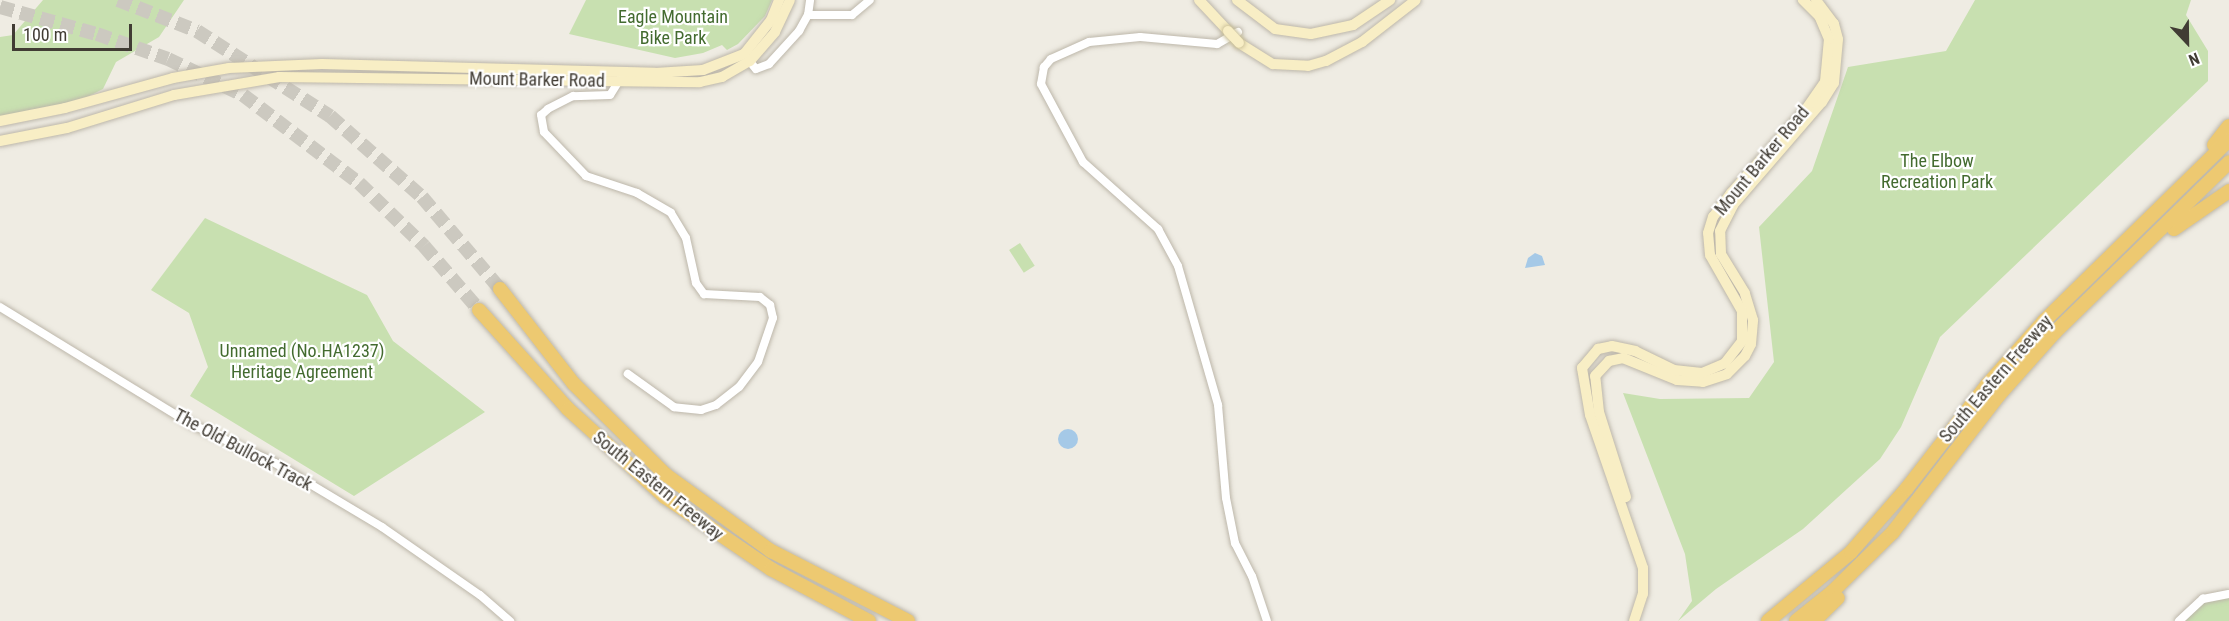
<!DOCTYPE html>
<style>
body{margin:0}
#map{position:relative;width:2229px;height:621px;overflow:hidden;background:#efece3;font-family:"Roboto Condensed",sans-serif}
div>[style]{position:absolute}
.green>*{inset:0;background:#c8e0b0;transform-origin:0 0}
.water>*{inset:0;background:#a5c9e7}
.round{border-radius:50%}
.highway-tunnel>*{height:14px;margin-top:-7px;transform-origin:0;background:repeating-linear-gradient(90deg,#ccc9c0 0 14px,transparent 0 21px)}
.roads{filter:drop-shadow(0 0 2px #bdb7aa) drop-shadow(0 0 2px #bdb7aa)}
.street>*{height:8px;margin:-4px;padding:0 4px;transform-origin:4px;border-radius:4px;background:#fff}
.secondary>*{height:10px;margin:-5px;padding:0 5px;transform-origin:5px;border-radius:5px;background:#f8eec5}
.highway>*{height:14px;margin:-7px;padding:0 7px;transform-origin:7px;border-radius:7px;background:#edc971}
.bridges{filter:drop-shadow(0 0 2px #cac097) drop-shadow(0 0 2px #cac097)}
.secondary-bridge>*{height:10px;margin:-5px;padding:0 5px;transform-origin:5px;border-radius:5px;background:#f8eec5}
span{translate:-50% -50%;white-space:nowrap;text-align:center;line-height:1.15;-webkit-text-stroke:4.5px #fff;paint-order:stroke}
.park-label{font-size:18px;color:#436b2f}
.street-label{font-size:18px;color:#413c34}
.north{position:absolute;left:2157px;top:12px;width:60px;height:60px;-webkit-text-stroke:4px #fff;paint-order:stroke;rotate:158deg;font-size:16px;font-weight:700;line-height:24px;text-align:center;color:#413c34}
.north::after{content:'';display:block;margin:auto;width:21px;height:27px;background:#413c34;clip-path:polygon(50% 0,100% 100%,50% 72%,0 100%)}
.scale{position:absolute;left:12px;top:24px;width:120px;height:27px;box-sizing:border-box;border:3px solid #413c34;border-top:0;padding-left:8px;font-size:18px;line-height:21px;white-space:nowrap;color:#413c34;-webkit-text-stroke:4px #fff;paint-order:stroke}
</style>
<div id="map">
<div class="green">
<i style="clip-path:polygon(43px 0,184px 0,159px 37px,116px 62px,103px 89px,65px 108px,0 121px,0 37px,13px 35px)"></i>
<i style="clip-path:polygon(586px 0,772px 0,765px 16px,738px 44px,727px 50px,722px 45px,703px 53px,675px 58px,569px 34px)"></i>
<i style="clip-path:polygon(1975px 0,2191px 0,2186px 15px,2208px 51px,2208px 81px,1940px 337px,1901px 427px,1880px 459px,1803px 529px,1716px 589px,1678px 621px,1692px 601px,1685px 554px,1623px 393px,1660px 399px,1749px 398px,1774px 362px,1759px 227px,1812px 171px,1848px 67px,1946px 51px)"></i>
<i style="clip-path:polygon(205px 218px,367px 295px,393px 341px,485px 412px,354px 496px,190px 396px,208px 367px,189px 313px,151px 290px)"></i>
<i style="left:1020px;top:243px;width:27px;height:13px;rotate:57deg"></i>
<i style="clip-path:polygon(2229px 594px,2229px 621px,2179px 621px,2203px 599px)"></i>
</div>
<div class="water">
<i style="clip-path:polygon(1535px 253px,1542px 256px,1545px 265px,1525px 268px,1528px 258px)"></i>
<i class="round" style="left:1058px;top:429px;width:20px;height:20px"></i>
</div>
<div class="highway-tunnel">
<i style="left:118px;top:0;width:85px;rotate:21.4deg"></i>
<i style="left:197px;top:31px;width:158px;rotate:32.6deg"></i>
<i style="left:330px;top:116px;width:123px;rotate:41.4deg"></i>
<i style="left:422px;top:197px;width:121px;rotate:49.7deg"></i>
<i style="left:0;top:7px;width:101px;rotate:15.6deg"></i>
<i style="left:97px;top:34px;width:75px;rotate:19.4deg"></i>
<i style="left:168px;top:59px;width:83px;rotate:25.6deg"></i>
<i style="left:243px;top:95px;width:146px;rotate:37.2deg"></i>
<i style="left:359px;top:183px;width:91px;rotate:44.1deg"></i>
<i style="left:424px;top:246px;width:84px;rotate:49.3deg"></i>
</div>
<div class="roads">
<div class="street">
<i style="left:808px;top:15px;width:44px"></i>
<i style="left:852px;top:15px;width:23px;rotate:-40deg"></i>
<i style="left:1238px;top:32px;width:24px;rotate:150deg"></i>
<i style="left:1217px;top:44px;width:77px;rotate:-174.8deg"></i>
<i style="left:1140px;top:37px;width:51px;rotate:174.4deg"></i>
<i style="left:1089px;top:42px;width:42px;rotate:155.9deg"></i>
<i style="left:1051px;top:59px;width:11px;rotate:131deg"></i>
<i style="left:1044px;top:67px;width:17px;rotate:100deg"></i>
<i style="left:1041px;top:84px;width:89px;rotate:61.7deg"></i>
<i style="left:1083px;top:162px;width:101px;rotate:41.8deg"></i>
<i style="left:1158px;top:229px;width:42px;rotate:61.6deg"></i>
<i style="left:1178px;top:266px;width:145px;rotate:73.9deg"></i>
<i style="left:1218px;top:405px;width:93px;rotate:85.1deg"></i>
<i style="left:1226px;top:498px;width:46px;rotate:78.7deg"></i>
<i style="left:1235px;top:543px;width:37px;rotate:63deg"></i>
<i style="left:1252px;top:576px;width:47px;rotate:71.6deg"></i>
<i style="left:747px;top:58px;width:14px;rotate:51deg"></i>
<i style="left:756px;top:69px;width:14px;rotate:-21deg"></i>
<i style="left:769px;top:64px;width:45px;rotate:-47.7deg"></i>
<i style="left:799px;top:31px;width:18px;rotate:-61deg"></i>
<i style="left:808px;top:15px;width:15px;rotate:-82deg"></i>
<i style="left:622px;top:76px;width:22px;rotate:122deg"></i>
<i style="left:610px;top:95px;width:37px;rotate:178deg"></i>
<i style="left:573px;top:96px;width:28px;rotate:153deg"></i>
<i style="left:548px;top:109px;width:9px;rotate:139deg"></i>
<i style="left:541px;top:115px;width:17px;rotate:80deg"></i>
<i style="left:544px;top:132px;width:61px;rotate:46.3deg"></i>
<i style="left:586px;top:176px;width:54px;rotate:18.4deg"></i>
<i style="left:637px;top:193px;width:39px;rotate:30deg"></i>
<i style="left:671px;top:213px;width:29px;rotate:59deg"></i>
<i style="left:686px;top:238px;width:46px;rotate:77.5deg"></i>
<i style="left:696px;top:283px;width:14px;rotate:54deg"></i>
<i style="left:704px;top:294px;width:56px;rotate:3.1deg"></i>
<i style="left:760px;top:297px;width:13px;rotate:39deg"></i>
<i style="left:770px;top:305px;width:13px;rotate:77deg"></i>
<i style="left:773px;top:318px;width:46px;rotate:108.8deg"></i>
<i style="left:758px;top:362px;width:31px;rotate:127deg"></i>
<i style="left:739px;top:387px;width:29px;rotate:142deg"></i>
<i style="left:716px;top:405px;width:16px;rotate:162deg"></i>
<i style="left:701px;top:410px;width:27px;rotate:-174deg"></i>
<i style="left:674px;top:407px;width:57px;rotate:-144.3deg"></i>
<i style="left:0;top:307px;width:224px;rotate:31.5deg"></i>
<i style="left:191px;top:424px;width:93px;rotate:24.9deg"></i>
<i style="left:275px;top:463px;width:125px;rotate:30.9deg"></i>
<i style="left:382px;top:527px;width:119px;rotate:34.8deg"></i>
<i style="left:480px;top:595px;width:40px;rotate:41deg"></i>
<i style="left:2179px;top:621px;width:33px;rotate:-43deg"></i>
<i style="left:2203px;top:599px;width:26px;rotate:-11deg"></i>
</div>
<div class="secondary">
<i style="left:1199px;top:0;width:42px;rotate:46.9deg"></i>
<i style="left:1237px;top:0;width:48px;rotate:37.3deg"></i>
<i style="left:1275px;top:29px;width:36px;rotate:8deg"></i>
<i style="left:1311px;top:34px;width:43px;rotate:-12.1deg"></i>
<i style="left:1353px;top:25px;width:45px;rotate:-34deg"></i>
<i style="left:1239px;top:43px;width:40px;rotate:32deg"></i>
<i style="left:1273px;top:64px;width:35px;rotate:3deg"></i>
<i style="left:1308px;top:66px;width:19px;rotate:-16deg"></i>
<i style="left:1326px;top:61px;width:41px;rotate:-27.8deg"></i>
<i style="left:1362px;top:42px;width:68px;rotate:-37.9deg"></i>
<i style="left:0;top:121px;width:66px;rotate:-11.3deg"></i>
<i style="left:65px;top:108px;width:112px;rotate:-15.5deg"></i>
<i style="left:173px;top:78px;width:57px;rotate:-10.1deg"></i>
<i style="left:229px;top:68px;width:93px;rotate:-2.5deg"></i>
<i style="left:322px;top:64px;width:333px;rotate:1.5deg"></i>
<i style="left:655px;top:73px;width:48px;rotate:-3.6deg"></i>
<i style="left:703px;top:70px;width:44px;rotate:-21.3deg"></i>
<i style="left:744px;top:54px;width:43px;rotate:-51.5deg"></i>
<i style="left:771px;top:20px;width:22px;rotate:-68deg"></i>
<i style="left:0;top:141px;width:68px;rotate:-11deg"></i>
<i style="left:67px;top:128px;width:112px;rotate:-17.1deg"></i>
<i style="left:174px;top:95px;width:107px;rotate:-9.7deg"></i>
<i style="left:279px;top:77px;width:421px;rotate:0.7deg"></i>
<i style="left:700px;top:82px;width:23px;rotate:-13deg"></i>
<i style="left:722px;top:77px;width:32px;rotate:-30deg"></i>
<i style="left:750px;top:61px;width:38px;rotate:-49deg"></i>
<i style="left:775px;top:32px;width:35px;rotate:-65deg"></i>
<i style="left:1626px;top:497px;width:89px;rotate:-107.6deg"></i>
<i style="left:1599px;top:412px;width:36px;rotate:-96deg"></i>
<i style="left:1595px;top:376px;width:21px;rotate:-47deg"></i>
<i style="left:1609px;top:361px;width:14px;rotate:-12deg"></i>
<i style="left:1623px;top:358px;width:58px;rotate:22.2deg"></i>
<i style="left:1677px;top:380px;width:26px;rotate:4deg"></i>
<i style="left:1703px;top:382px;width:25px;rotate:-18deg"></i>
<i style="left:1727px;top:374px;width:25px;rotate:-45deg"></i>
<i style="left:1745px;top:356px;width:13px;rotate:-63deg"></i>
<i style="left:1751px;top:344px;width:24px;rotate:-85deg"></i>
<i style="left:1753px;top:320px;width:28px;rotate:-107deg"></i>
<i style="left:1745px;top:293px;width:46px;rotate:-121.6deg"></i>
<i style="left:1721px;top:254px;width:23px;rotate:-92deg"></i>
<i style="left:1720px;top:231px;width:29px;rotate:-63deg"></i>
<i style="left:1733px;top:205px;width:136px;rotate:-49.2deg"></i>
<i style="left:1822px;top:102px;width:22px;rotate:-58deg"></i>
<i style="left:1834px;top:83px;width:44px;rotate:-84.8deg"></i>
<i style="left:1838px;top:39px;width:16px;rotate:-105deg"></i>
<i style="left:1834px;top:24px;width:30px;rotate:-127deg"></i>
<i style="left:1634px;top:621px;width:28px;rotate:-72deg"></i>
<i style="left:1643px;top:594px;width:26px;rotate:-90deg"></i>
<i style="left:1643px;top:568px;width:162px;rotate:-109.1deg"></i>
<i style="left:1590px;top:415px;width:48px;rotate:-99.7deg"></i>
<i style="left:1582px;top:368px;width:25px;rotate:-50deg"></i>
<i style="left:1598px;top:349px;width:14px;rotate:-12deg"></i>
<i style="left:1612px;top:346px;width:24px;rotate:12deg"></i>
<i style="left:1635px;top:351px;width:43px;rotate:26deg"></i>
<i style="left:1674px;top:370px;width:28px;rotate:6deg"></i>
<i style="left:1702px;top:373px;width:25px;rotate:-23deg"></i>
<i style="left:1725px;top:363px;width:28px;rotate:-52deg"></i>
<i style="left:1742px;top:341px;width:30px;rotate:-90deg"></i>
<i style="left:1742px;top:311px;width:64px;rotate:-119.7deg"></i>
<i style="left:1710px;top:255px;width:22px;rotate:-95deg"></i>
<i style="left:1708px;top:233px;width:17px;rotate:-73deg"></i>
<i style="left:1713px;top:217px;width:30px;rotate:-53deg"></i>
<i style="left:1731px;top:193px;width:113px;rotate:-48.2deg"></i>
<i style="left:1806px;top:109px;width:33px;rotate:-55deg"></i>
<i style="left:1825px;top:82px;width:43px;rotate:-84.7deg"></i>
<i style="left:1829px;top:39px;width:25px;rotate:-113deg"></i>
<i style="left:1819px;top:16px;width:23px;rotate:-135deg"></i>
</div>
<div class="highway">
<i style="left:2214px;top:145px;width:24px;rotate:-52deg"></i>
<i style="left:2174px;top:229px;width:67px;rotate:-34.6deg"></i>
<i style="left:500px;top:289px;width:120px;rotate:52.1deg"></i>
<i style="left:574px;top:384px;width:129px;rotate:44.7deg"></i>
<i style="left:666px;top:475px;width:130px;rotate:35.9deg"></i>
<i style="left:771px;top:551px;width:154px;rotate:27.1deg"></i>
<i style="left:479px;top:310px;width:133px;rotate:48deg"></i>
<i style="left:568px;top:409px;width:131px;rotate:42.2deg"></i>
<i style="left:665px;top:497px;width:128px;rotate:34.2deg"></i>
<i style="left:771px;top:569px;width:111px;rotate:28deg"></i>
<i style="left:1768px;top:621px;width:108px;rotate:-39.7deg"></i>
<i style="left:1851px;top:552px;width:85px;rotate:-48.8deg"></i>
<i style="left:1907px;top:488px;width:130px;rotate:-52.2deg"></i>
<i style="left:1987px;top:385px;width:86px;rotate:-48.3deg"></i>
<i style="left:2044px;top:321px;width:259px;rotate:-44.4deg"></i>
<i style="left:1796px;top:621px;width:46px;rotate:-38.9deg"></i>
<i style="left:1832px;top:592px;width:86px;rotate:-44.5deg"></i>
<i style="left:1893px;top:532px;width:172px;rotate:-52.3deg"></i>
<i style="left:1998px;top:396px;width:86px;rotate:-48.3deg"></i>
<i style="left:2055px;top:332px;width:243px;rotate:-44.3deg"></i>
<i style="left:1814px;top:621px;width:33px;rotate:-44deg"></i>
</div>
</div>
<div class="bridges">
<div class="secondary-bridge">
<i style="left:1228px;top:31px;width:16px;rotate:47deg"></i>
</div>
</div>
<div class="park-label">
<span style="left:673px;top:28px">Eagle Mountain<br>Bike Park</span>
<span style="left:1937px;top:172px">The Elbow<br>Recreation Park</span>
<span style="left:302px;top:362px">Unnamed (No.HA1237)<br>Heritage Agreement</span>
</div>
<div class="street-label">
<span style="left:537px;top:80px;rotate:1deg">Mount Barker Road</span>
<span style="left:1762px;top:161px;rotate:-50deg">Mount Barker Road</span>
<span style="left:1996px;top:379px;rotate:-49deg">South Eastern Freeway</span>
<span style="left:243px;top:450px;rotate:28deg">The Old Bullock Track</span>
<span style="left:658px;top:486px;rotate:39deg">South Eastern Freeway</span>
</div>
<div class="north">N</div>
<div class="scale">100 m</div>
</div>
